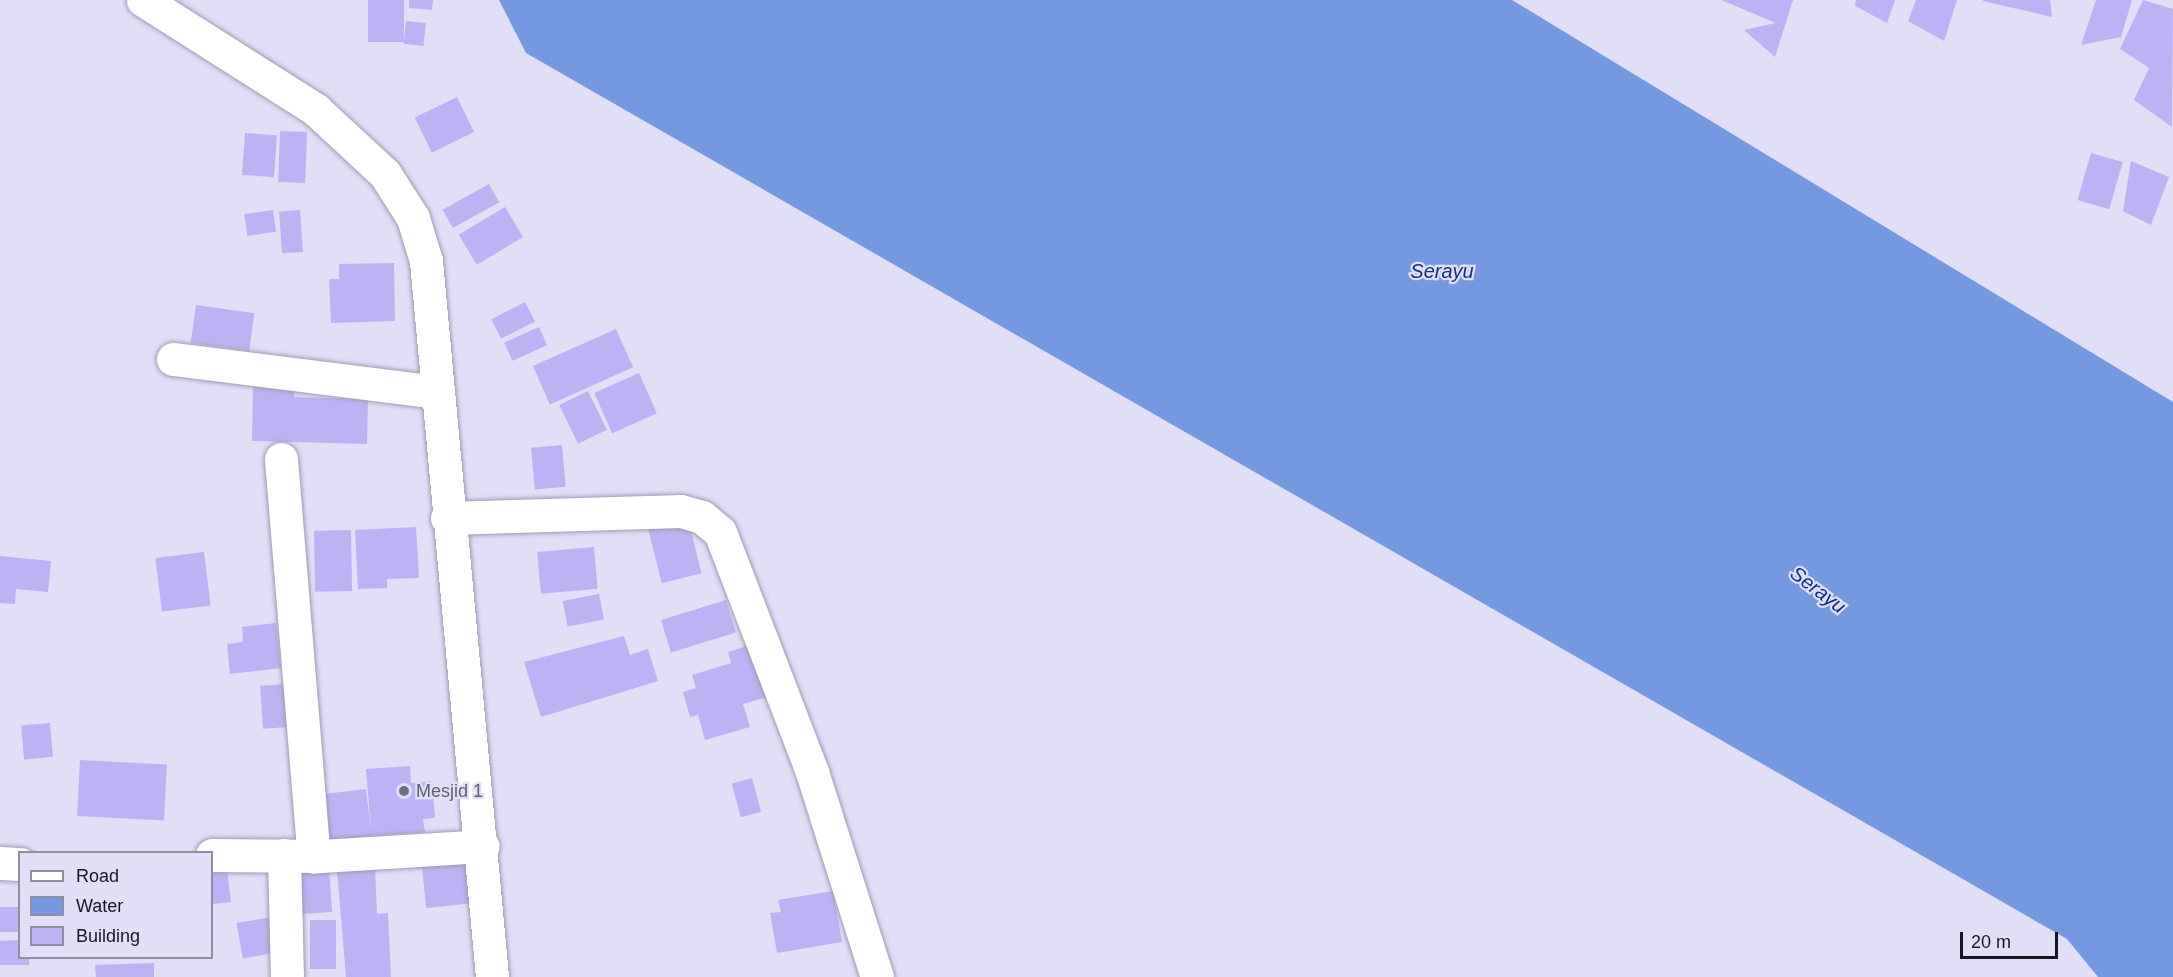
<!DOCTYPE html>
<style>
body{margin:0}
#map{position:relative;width:2173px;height:977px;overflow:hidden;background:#e1def8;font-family:Arial,sans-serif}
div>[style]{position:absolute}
.water>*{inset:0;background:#7499e1}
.building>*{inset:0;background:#bcb3f5;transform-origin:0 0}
.roads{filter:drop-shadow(0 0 2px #9e9bb4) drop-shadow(0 0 2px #9e9bb4)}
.minor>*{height:33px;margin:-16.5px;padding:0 16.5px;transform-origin:16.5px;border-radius:16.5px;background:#fff}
.major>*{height:33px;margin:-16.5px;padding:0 16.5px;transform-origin:16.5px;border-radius:16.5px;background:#fff}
.dots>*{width:16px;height:16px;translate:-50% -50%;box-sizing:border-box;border:3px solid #e1def8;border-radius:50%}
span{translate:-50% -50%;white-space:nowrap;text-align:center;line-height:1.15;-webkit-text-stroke:4.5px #e1def8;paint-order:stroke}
.worship-label{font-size:18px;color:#5b616d}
.left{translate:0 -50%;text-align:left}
.water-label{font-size:20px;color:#0d3184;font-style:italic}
.legend{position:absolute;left:18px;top:851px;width:195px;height:108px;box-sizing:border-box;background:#e1def8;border:2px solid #908ea1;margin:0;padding:8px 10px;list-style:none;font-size:18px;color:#17161f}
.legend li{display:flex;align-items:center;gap:12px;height:30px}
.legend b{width:30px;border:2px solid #908ea1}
.scale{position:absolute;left:1960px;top:932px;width:98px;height:27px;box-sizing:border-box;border:3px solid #17161f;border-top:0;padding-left:8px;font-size:18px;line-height:21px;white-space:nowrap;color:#17161f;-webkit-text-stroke:4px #e1def8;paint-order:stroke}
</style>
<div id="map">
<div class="water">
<i style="clip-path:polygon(499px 0,1512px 0,2173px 402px,2173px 977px,2098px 977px,2067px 939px,526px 53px)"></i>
</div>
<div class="building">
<i style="left:368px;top:0;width:36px;height:42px"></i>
<i style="clip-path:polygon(409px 0,433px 0,432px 10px,409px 8px)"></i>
<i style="clip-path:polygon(1721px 0,1793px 0,1775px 57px,1744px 30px,1776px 23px)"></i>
<i style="clip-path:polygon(1856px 0,1895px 0,1887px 23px,1855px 6px)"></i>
<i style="clip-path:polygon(1916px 0,1957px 0,1944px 41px,1908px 21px)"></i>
<i style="clip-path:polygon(1983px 0,2050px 0,2052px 17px,1983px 1px)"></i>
<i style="clip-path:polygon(2096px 0,2132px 0,2121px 37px,2081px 45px)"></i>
<i style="clip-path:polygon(2143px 0,2173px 9px,2172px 127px,2134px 100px,2149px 68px,2120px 49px)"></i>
<i style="left:406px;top:21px;width:20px;height:23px;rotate:6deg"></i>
<i style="left:457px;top:97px;width:39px;height:47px;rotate:64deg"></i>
<i style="left:280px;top:131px;width:27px;height:51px;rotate:2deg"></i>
<i style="left:245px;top:133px;width:32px;height:42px;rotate:4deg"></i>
<i style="left:2091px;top:153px;width:33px;height:49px;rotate:16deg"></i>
<i style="clip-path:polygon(2131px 161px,2169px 177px,2151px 225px,2123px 211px)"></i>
<i style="left:489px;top:184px;width:21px;height:53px;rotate:61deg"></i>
<i style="left:505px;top:207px;width:35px;height:54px;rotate:59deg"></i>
<i style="left:273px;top:210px;width:22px;height:29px;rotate:82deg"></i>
<i style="left:300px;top:210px;width:42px;height:21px;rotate:86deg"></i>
<i style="clip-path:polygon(394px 263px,395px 321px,331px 323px,329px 279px,339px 279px,339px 264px)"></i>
<i style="left:525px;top:302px;width:22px;height:38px;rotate:63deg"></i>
<i style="left:196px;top:305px;width:59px;height:38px;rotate:8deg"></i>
<i style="left:539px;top:327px;width:20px;height:38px;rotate:66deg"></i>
<i style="left:616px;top:329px;width:42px;height:91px;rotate:66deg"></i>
<i style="left:639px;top:373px;width:44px;height:49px;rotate:66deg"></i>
<i style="clip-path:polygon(253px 379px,295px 380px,294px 397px,368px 399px,367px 444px,252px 441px)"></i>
<i style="left:588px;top:391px;width:43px;height:32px;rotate:64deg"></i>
<i style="left:562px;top:445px;width:42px;height:31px;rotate:85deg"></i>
<i style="left:687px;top:515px;width:60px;height:41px;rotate:76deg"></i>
<i style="clip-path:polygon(416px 527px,419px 578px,387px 579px,387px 588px,358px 589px,355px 530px)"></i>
<i style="left:351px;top:530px;width:61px;height:37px;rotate:89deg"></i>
<i style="left:594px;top:547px;width:42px;height:57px;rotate:85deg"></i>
<i style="left:204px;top:552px;width:54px;height:49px;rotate:83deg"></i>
<i style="clip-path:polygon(0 556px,51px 561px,48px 592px,16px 589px,15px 604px,0 603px)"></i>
<i style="left:599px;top:594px;width:26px;height:37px;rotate:79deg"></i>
<i style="left:726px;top:600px;width:34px;height:68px;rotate:73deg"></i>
<i style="clip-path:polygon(276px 623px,281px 668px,230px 674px,227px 644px,243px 642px,242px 627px)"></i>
<i style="clip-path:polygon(624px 636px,630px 655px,648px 649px,658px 681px,541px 717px,524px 662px)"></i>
<i style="clip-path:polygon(759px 642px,775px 695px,743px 704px,750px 727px,705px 740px,698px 715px,690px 717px,683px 692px,696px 688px,692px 675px,731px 663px,728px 652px)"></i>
<i style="left:286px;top:684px;width:43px;height:26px;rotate:86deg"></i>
<i style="left:50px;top:723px;width:34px;height:29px;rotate:85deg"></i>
<i style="left:80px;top:760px;width:87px;height:56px;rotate:3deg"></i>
<i style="clip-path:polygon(410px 766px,411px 783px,432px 781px,435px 818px,423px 819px,425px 832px,329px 840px,324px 794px,366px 789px,371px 830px,366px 769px)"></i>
<i style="left:752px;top:778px;width:35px;height:21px;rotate:75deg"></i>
<i style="left:472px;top:855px;width:48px;height:51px;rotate:84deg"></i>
<i style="clip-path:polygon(226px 860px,231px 902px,212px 904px,212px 861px)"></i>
<i style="left:329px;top:868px;width:44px;height:37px;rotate:86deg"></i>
<i style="clip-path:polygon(375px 868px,377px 914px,388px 913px,391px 977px,346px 977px,337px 870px)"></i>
<i style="clip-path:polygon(833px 891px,842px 942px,777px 953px,770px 913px,781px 912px,778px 900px)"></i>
<i style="left:20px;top:907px;width:25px;height:20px;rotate:90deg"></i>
<i style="left:271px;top:917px;width:36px;height:35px;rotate:80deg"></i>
<i style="left:336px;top:920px;width:49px;height:26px;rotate:90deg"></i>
<i style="clip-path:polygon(20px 940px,20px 958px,29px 958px,29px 965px,0 965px,0 941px)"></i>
<i style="clip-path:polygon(154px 963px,154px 977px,96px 977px,95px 965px)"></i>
</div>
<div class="roads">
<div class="minor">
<i style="left:173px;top:359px;width:267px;rotate:7.1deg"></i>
<i style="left:281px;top:459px;width:399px;rotate:85.3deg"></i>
<i style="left:447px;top:518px;width:234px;rotate:-1.7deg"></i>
<i style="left:681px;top:511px;width:22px;rotate:16deg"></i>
<i style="left:702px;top:517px;width:23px;rotate:40deg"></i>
<i style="left:720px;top:532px;width:257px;rotate:69deg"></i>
<i style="left:812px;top:772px;width:215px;rotate:72.4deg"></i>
<i style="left:212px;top:855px;width:109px;rotate:0.5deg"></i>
<i style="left:321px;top:856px;width:162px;rotate:-3.5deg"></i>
<i style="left:284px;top:855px;width:122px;rotate:88.6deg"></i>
<i style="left:0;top:863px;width:20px;rotate:3deg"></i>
</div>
<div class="major">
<i style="left:143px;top:0;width:205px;rotate:32.4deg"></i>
<i style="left:316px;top:110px;width:94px;rotate:42.8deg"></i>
<i style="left:385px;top:174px;width:52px;rotate:57.5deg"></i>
<i style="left:413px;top:218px;width:45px;rotate:73.2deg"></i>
<i style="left:426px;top:261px;width:719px;rotate:84.73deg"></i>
</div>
</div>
<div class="dots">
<i style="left:404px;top:791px;background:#6b7280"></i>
</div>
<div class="worship-label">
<span class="left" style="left:416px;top:791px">Mesjid 1</span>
</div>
<div class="water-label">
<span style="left:1442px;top:271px">Serayu</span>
<span style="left:1818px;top:590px;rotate:37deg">Serayu</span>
</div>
<ul class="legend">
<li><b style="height:8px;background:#fff"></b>Road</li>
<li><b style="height:16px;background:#7499e1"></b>Water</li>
<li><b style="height:16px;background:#bcb3f5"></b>Building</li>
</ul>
<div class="scale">20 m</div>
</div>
